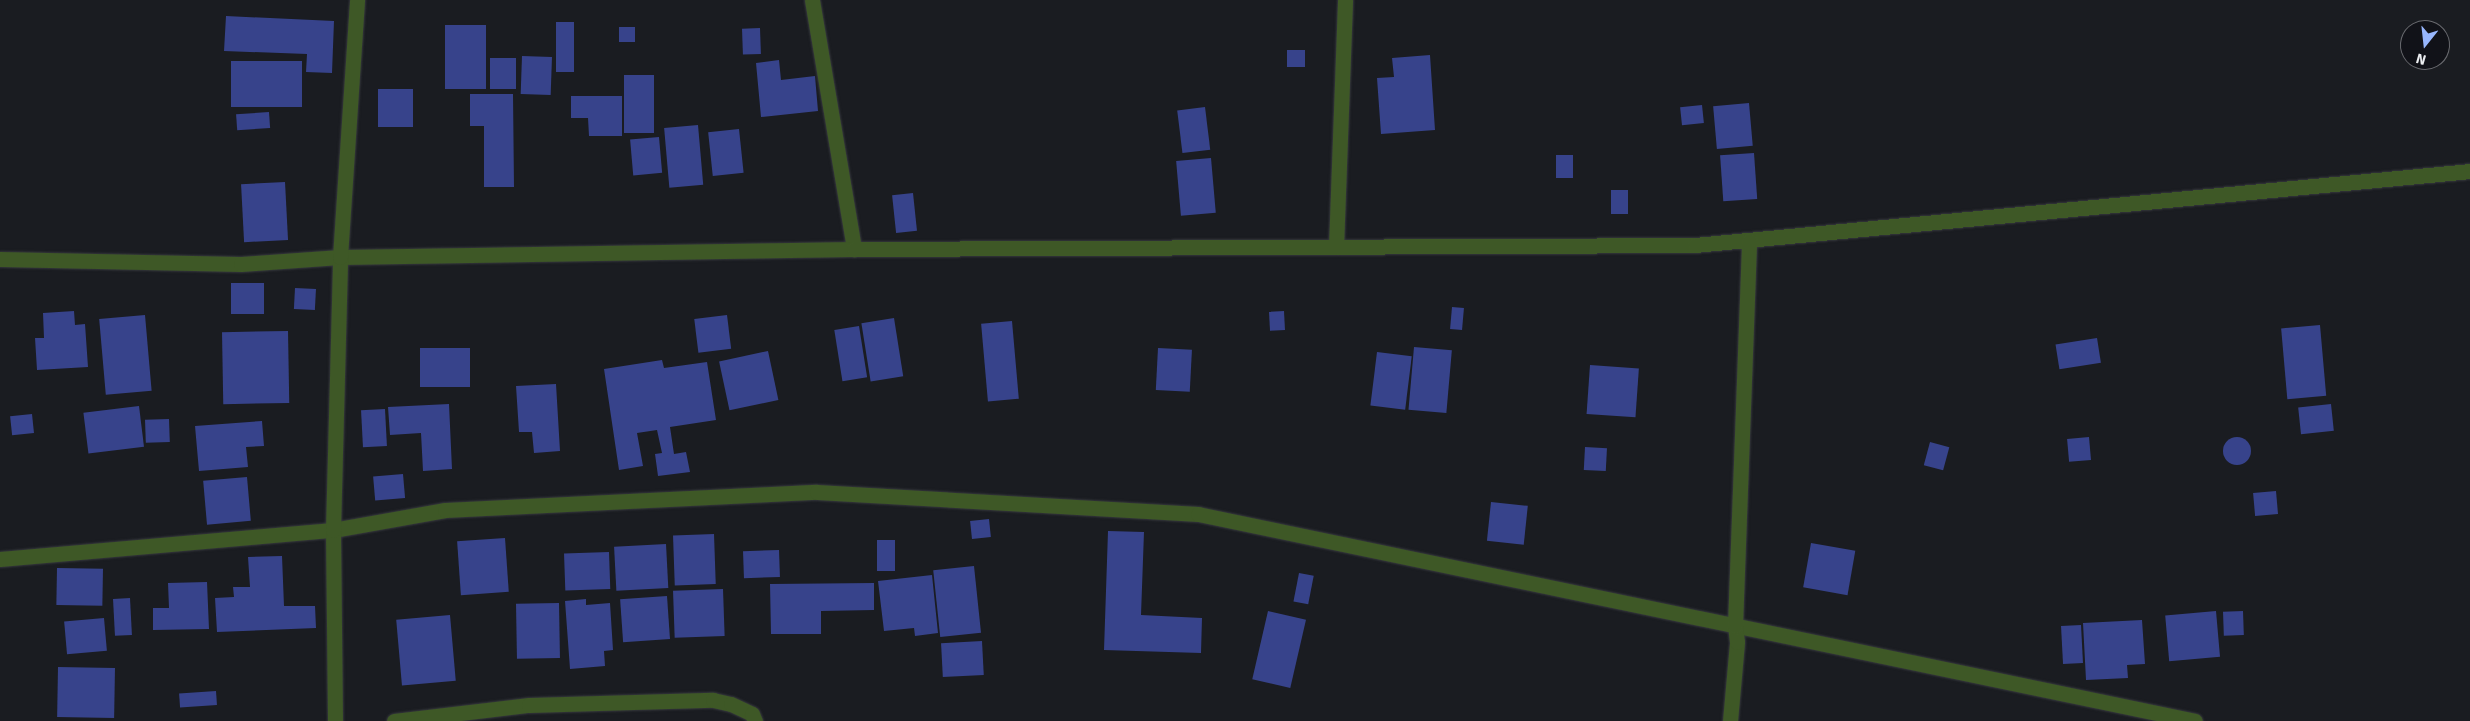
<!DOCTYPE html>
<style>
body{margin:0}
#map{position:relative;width:2470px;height:721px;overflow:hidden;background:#1a1c21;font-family:Signika,sans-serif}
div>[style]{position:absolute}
.building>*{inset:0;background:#37438b;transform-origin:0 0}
.round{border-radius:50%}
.roads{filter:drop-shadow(0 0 1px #37393e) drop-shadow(0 0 1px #37393e)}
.minor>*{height:15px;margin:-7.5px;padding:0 7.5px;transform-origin:7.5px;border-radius:7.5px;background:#3e5826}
span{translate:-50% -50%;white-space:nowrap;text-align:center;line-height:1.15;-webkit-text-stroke:4.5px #111218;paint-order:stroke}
.north{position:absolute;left:2400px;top:20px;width:50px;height:50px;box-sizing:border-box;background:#111218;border:1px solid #696a6f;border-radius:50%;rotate:196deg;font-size:14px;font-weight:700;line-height:20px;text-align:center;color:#eceef1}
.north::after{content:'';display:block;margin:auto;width:18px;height:22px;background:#97b6fd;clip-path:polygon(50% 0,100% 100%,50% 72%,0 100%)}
</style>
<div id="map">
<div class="building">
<i style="clip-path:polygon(226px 16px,334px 21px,332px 73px,306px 72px,307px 54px,224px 51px)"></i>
<i style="left:556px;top:22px;width:18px;height:50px"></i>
<i style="left:445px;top:25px;width:41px;height:64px"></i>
<i style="left:619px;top:27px;width:16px;height:15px"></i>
<i style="left:760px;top:28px;width:26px;height:18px;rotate:88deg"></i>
<i style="left:1287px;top:50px;width:18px;height:17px"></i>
<i style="clip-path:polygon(1430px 55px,1435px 130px,1381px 134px,1377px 78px,1394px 77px,1392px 58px)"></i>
<i style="left:522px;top:56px;width:30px;height:38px;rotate:2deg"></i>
<i style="left:490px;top:58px;width:26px;height:31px"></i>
<i style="clip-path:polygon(779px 60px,781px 80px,815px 76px,818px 111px,761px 117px,756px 63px)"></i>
<i style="left:302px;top:61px;width:46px;height:71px;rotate:90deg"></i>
<i style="left:624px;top:75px;width:30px;height:58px"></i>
<i style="left:378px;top:89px;width:35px;height:38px"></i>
<i style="clip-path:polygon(470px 94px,513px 94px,514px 187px,484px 187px,484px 126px,470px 126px)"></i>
<i style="clip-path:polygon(571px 96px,622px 96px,622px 136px,589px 136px,588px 118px,571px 118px)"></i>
<i style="left:1749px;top:103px;width:43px;height:36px;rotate:85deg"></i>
<i style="left:1702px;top:105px;width:18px;height:22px;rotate:84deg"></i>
<i style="left:1205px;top:107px;width:43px;height:28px;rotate:83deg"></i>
<i style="left:269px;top:112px;width:16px;height:33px;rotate:86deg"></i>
<i style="left:698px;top:125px;width:60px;height:34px;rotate:85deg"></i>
<i style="left:739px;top:129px;width:44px;height:31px;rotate:84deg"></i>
<i style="left:659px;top:137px;width:36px;height:29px;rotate:85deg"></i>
<i style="left:1754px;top:153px;width:46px;height:34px;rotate:86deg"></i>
<i style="left:1556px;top:155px;width:17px;height:23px"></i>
<i style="left:1211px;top:158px;width:55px;height:35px;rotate:85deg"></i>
<i style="left:285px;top:182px;width:58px;height:44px;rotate:87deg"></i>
<i style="left:1611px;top:190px;width:17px;height:24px"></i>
<i style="left:913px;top:193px;width:38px;height:21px;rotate:84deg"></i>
<i style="left:264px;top:283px;width:31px;height:33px;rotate:90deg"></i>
<i style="left:295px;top:288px;width:21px;height:21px;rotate:3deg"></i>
<i style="left:1452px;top:307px;width:12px;height:22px;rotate:5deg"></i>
<i style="clip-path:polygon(74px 311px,75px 325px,85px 324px,88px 367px,37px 370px,35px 338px,44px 338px,43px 313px)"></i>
<i style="left:1284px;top:311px;width:19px;height:15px;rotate:87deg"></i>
<i style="left:145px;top:315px;width:76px;height:46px;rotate:85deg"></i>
<i style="left:727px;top:315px;width:34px;height:33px;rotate:83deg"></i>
<i style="left:894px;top:318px;width:59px;height:33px;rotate:81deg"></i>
<i style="left:1012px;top:321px;width:78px;height:31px;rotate:85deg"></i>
<i style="left:2320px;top:325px;width:71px;height:39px;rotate:85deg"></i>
<i style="left:859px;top:326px;width:52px;height:25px;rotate:81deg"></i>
<i style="left:288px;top:331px;width:72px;height:66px;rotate:89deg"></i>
<i style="left:2097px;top:338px;width:25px;height:42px;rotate:81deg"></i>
<i style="left:1414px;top:347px;width:38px;height:63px;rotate:5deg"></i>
<i style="left:420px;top:348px;width:50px;height:39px"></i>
<i style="left:1158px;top:348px;width:34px;height:42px;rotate:3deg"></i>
<i style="left:768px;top:351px;width:50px;height:50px;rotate:78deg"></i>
<i style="left:1377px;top:352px;width:35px;height:54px;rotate:7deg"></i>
<i style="clip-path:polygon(662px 360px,664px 368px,707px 362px,716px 420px,670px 427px,674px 454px,686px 452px,690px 472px,658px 476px,655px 454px,662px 453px,657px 430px,637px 433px,643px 466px,619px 470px,604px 369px)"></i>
<i style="left:1590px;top:365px;width:49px;height:49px;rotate:4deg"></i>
<i style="clip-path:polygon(556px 384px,560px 451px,534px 453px,532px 432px,519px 432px,516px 386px)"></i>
<i style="clip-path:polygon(449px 404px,452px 469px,423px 471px,421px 433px,390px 435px,388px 407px)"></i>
<i style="left:2331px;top:404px;width:27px;height:33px;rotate:84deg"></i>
<i style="left:139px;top:406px;width:41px;height:56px;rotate:83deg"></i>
<i style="left:385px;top:409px;width:37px;height:24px;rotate:87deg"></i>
<i style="left:32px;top:414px;width:19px;height:22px;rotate:84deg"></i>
<i style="left:169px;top:419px;width:23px;height:24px;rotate:88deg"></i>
<i style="clip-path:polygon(262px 421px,264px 446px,246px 447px,248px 467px,199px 471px,195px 426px)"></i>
<i style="left:2089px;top:437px;width:23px;height:22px;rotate:85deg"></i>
<i class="round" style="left:2223px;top:437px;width:28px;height:28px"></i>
<i style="left:1930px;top:442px;width:20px;height:24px;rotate:15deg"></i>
<i style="left:1585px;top:447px;width:22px;height:23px;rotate:3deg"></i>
<i style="left:403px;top:474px;width:24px;height:30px;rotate:85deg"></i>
<i style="left:247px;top:477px;width:44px;height:44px;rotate:85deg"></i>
<i style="left:2276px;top:491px;width:23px;height:23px;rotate:85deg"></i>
<i style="left:1491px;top:502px;width:37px;height:39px;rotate:6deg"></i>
<i style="left:989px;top:519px;width:18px;height:19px;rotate:84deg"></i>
<i style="clip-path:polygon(1108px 531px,1144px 532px,1141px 615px,1202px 618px,1201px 653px,1104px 650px)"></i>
<i style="left:714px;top:534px;width:50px;height:41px;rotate:88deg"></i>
<i style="left:505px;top:538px;width:54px;height:48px;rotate:86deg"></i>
<i style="left:877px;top:540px;width:18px;height:31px"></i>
<i style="left:1811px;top:543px;width:45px;height:45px;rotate:10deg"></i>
<i style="left:666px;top:544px;width:44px;height:52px;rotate:87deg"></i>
<i style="left:779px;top:550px;width:27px;height:36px;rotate:88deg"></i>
<i style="left:609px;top:552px;width:37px;height:45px;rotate:88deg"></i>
<i style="clip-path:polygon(282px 556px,284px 606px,315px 606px,316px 628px,217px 632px,215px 598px,234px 597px,233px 587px,250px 587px,248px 557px)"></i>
<i style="left:974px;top:566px;width:67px;height:41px;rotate:84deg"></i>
<i style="left:57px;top:568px;width:46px;height:37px;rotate:1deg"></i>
<i style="left:1299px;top:573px;width:15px;height:29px;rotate:11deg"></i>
<i style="clip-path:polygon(932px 575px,938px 633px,915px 636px,914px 628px,884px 631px,878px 581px)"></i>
<i style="clip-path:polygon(207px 582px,209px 629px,153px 630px,153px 608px,169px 608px,168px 583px)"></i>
<i style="clip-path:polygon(874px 583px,874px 610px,821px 611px,821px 634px,771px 634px,770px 584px)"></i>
<i style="left:723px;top:589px;width:47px;height:50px;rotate:88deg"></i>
<i style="left:667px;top:596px;width:43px;height:47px;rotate:86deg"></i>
<i style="left:130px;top:598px;width:37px;height:17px;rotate:87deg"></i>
<i style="clip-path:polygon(586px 599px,586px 605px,610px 603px,613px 650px,604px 651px,605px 666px,570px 669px,565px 601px)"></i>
<i style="left:559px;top:603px;width:55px;height:43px;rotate:89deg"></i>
<i style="left:1268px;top:611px;width:39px;height:70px;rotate:13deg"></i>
<i style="left:2216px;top:611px;width:46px;height:51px;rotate:85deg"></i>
<i style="left:2243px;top:611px;width:24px;height:20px;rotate:88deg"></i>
<i style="left:450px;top:615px;width:66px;height:54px;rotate:85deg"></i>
<i style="left:104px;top:618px;width:33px;height:40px;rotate:85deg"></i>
<i style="clip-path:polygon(2142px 620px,2145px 664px,2127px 665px,2128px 678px,2086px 680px,2083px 623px)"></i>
<i style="left:2081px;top:625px;width:38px;height:20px;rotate:87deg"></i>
<i style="left:982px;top:641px;width:34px;height:41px;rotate:87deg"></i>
<i style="left:58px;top:667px;width:57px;height:50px;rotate:1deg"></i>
<i style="left:216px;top:691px;width:14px;height:37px;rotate:86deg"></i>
</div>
<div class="roads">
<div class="minor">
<i style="left:812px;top:0;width:253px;rotate:80.4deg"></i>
<i style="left:1336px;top:247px;width:247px;rotate:-87.9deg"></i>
<i style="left:0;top:259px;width:241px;rotate:1.2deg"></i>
<i style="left:241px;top:264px;width:99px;rotate:-4deg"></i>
<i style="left:340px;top:257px;width:514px;rotate:-0.89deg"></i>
<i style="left:854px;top:249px;width:841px;rotate:-0.27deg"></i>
<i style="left:1695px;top:245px;width:779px;rotate:-5.45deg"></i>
<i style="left:0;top:559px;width:334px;rotate:-5deg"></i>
<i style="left:333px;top:530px;width:114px;rotate:-10.1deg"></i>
<i style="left:445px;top:510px;width:372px;rotate:-2.8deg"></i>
<i style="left:817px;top:492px;width:382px;rotate:3.3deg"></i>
<i style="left:1198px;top:514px;width:1018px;rotate:11.73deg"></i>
<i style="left:335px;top:721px;width:191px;rotate:-90.6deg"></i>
<i style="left:333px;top:530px;width:273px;rotate:-88.5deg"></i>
<i style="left:340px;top:257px;width:258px;rotate:-86.2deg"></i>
<i style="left:394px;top:721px;width:136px;rotate:-6.8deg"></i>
<i style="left:529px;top:705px;width:184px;rotate:-1.6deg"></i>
<i style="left:713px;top:700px;width:18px;rotate:13deg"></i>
<i style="left:731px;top:704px;width:23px;rotate:25deg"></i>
<i style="left:752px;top:714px;width:8px;rotate:67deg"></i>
<i style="left:1730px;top:721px;width:79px;rotate:-84.9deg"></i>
<i style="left:1737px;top:642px;width:16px;rotate:-97deg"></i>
<i style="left:1735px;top:626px;width:386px;rotate:-87.9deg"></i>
</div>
</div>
<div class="north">N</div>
</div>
